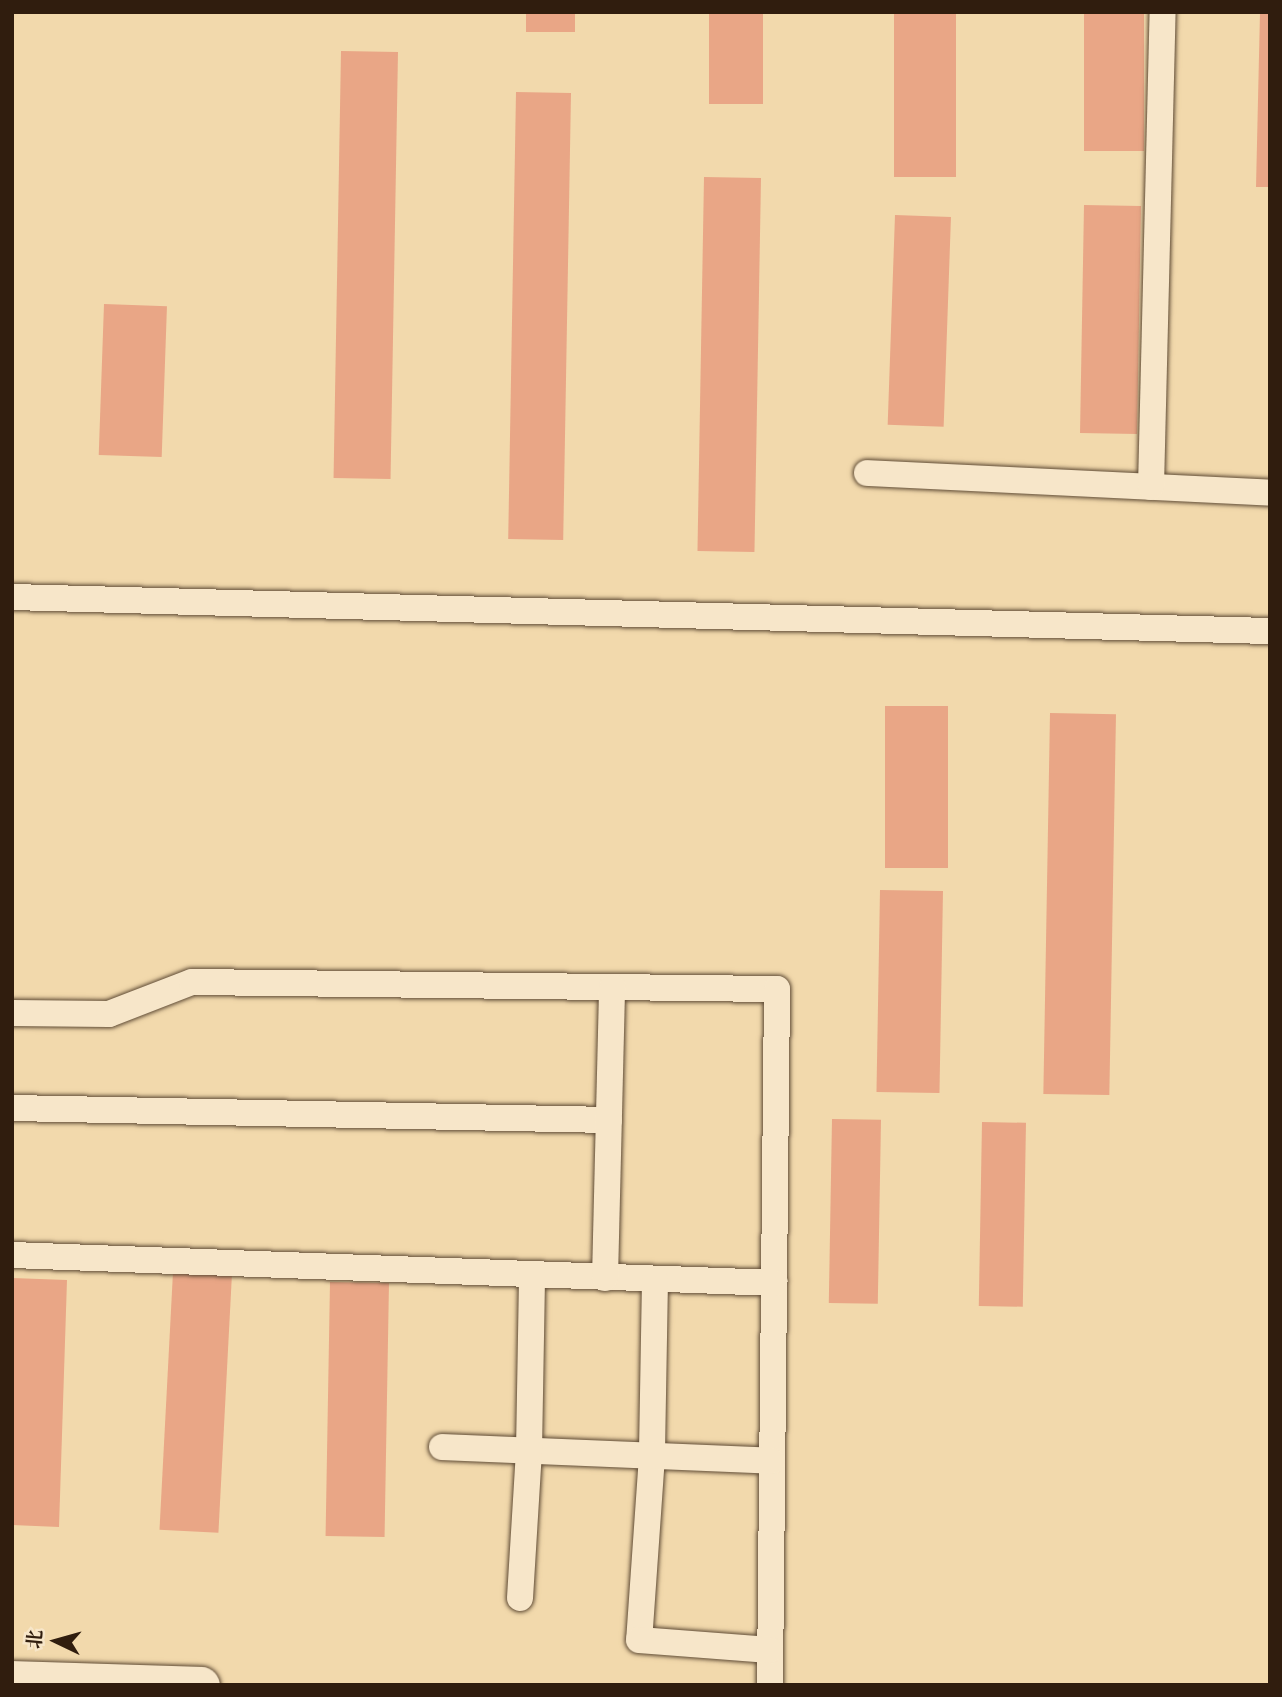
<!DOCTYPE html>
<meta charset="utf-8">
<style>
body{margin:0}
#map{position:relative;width:1282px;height:1697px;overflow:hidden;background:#f2d9ac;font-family:Alegreya,"Noto Serif SC",serif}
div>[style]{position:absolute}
.building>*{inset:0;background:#e9a686;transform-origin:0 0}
.roads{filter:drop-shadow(0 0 2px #604c36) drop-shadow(0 0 2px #604c36)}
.street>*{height:26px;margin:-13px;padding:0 13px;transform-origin:13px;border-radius:13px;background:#f7e6c9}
.secondary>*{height:37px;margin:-18.5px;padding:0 18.5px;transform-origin:18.5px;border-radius:18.5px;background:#f7e6c9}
span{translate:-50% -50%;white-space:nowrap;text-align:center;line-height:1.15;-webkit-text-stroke:5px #f7e6c9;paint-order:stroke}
.frame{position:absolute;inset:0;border:14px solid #301d0e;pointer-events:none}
.north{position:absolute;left:21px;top:1606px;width:70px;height:70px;-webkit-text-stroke:5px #f7e6c9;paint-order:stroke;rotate:275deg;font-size:19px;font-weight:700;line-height:28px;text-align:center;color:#301d0e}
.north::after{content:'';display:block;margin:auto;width:24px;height:32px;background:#301d0e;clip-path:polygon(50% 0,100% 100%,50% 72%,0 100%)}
</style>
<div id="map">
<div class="building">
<i style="left:526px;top:12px;width:49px;height:20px"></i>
<i style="left:709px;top:12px;width:54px;height:92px"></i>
<i style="left:894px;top:12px;width:62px;height:165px"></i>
<i style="left:1084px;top:12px;width:60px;height:139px"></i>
<i style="clip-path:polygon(1260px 12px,1270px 12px,1270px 187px,1256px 187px)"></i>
<i style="left:341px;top:51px;width:57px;height:427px;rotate:1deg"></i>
<i style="left:516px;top:92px;width:55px;height:447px;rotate:1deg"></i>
<i style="left:704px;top:177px;width:57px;height:374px;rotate:1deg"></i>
<i style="left:1084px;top:205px;width:57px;height:228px;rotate:1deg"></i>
<i style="left:895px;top:215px;width:56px;height:210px;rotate:2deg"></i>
<i style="left:104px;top:304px;width:63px;height:151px;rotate:2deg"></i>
<i style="left:885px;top:706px;width:63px;height:162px"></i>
<i style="left:1050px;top:713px;width:66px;height:381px;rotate:1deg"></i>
<i style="left:880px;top:890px;width:63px;height:202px;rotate:1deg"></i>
<i style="left:832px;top:1119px;width:49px;height:184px;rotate:1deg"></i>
<i style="left:982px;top:1122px;width:44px;height:184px;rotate:1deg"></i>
<i style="left:173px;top:1272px;width:59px;height:258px;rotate:3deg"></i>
<i style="clip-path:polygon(12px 1278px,67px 1280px,59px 1527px,12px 1525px)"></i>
<i style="left:330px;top:1282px;width:59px;height:254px;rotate:1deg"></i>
</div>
<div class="roads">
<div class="street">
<i style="left:867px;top:473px;width:403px;rotate:2.8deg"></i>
<i style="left:1151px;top:487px;width:475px;rotate:-88.6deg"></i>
<i style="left:12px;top:597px;width:1258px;rotate:1.55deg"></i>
<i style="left:12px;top:1013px;width:97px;rotate:0.6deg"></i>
<i style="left:109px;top:1014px;width:89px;rotate:-21.1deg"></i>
<i style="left:192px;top:982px;width:585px;rotate:0.69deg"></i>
<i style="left:777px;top:989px;width:696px;rotate:90.58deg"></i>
<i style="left:12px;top:1108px;width:597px;rotate:1.15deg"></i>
<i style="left:12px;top:1255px;width:763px;rotate:2.1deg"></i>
<i style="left:605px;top:1278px;width:291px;rotate:-88.6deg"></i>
<i style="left:655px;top:1280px;width:176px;rotate:91deg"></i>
<i style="left:652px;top:1456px;width:184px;rotate:94deg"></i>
<i style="left:639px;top:1640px;width:131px;rotate:4.4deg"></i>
<i style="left:442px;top:1447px;width:330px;rotate:2.4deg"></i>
<i style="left:520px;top:1598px;width:147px;rotate:-86.5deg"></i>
<i style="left:529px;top:1451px;width:176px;rotate:-89deg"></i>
</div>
<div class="secondary">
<i style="left:12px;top:1679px;width:189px;rotate:1.8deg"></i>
</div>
</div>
<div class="frame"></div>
<div class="north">北</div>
</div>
